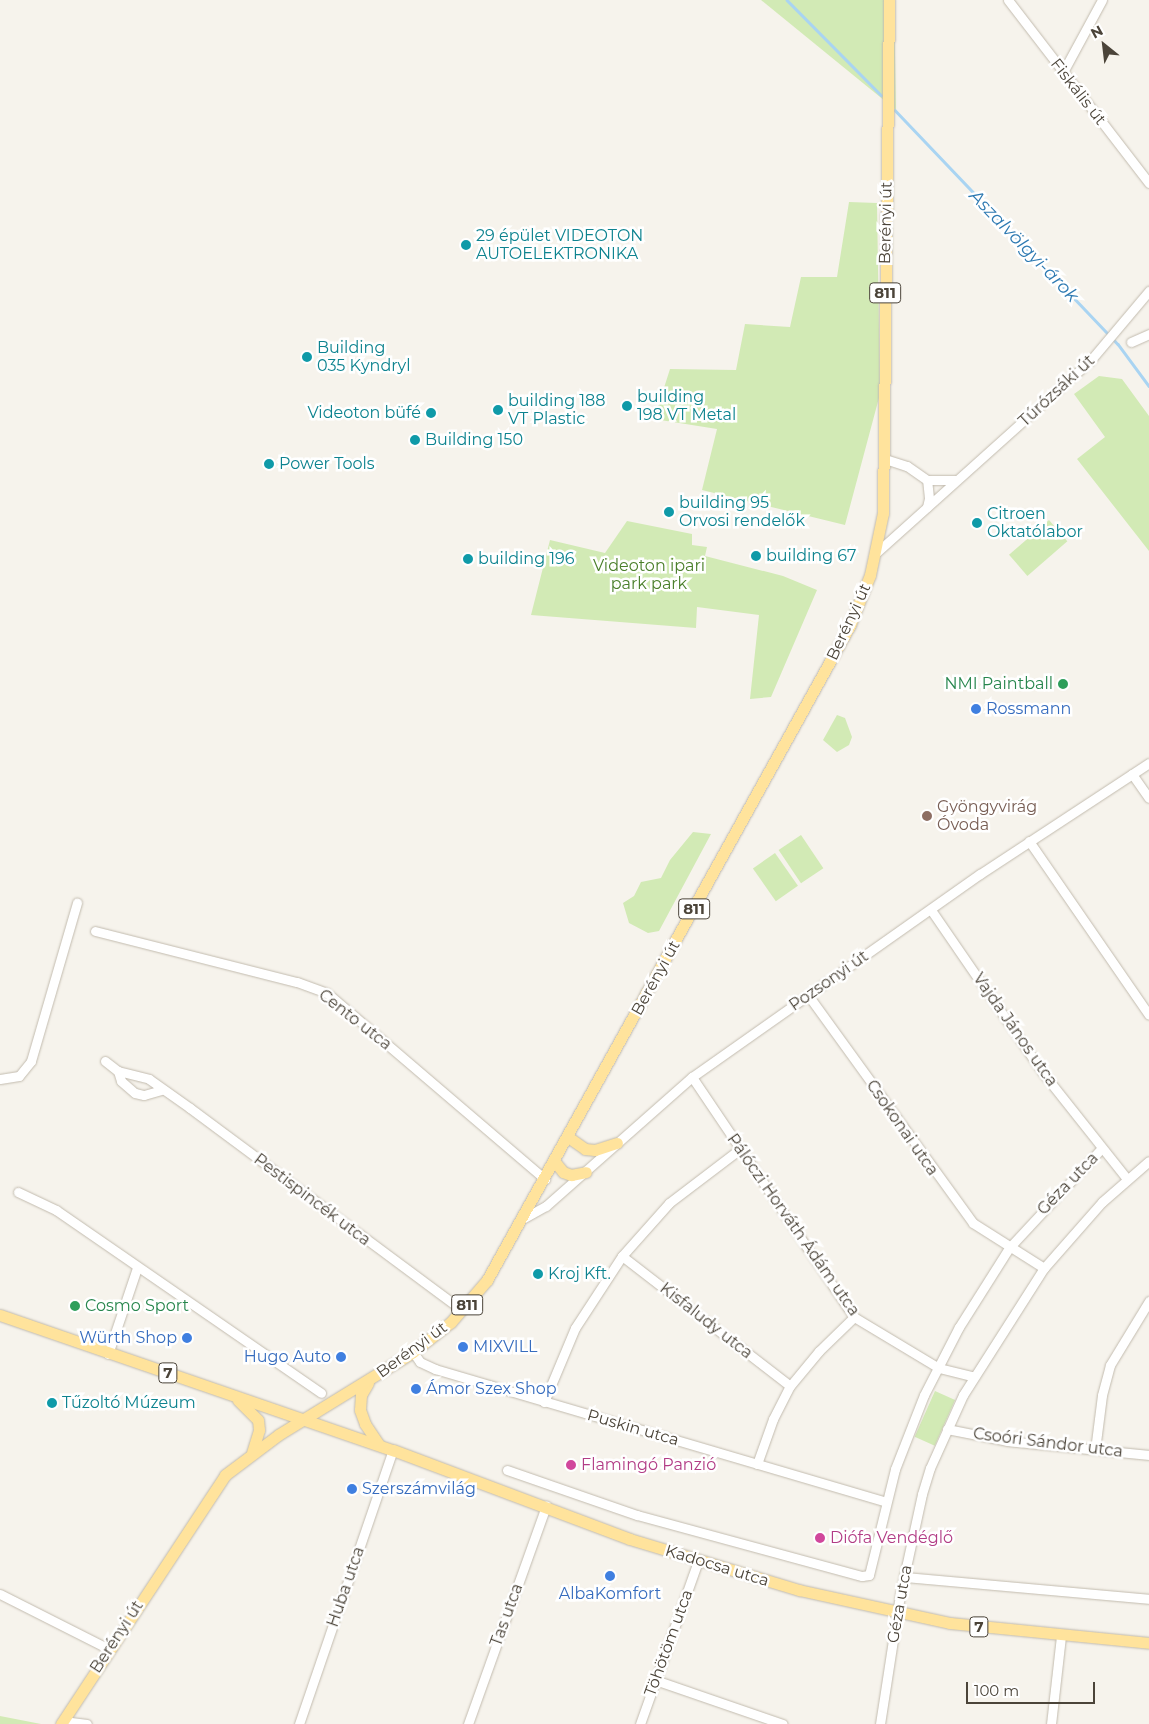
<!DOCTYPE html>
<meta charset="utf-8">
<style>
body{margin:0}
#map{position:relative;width:1149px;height:1724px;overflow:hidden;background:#f6f3ec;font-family:Montserrat,sans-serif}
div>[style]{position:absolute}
.green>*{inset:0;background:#d2eab5;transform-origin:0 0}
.stream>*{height:2.5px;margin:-1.25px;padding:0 1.25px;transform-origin:1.25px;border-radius:1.25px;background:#a9d4f2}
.roads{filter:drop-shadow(0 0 1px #c2bbae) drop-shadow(0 0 1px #c2bbae)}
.minor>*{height:9px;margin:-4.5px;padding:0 4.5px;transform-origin:4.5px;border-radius:4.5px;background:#fff}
.major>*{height:11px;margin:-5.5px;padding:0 5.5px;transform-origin:5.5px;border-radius:5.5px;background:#ffe39c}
.dots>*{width:14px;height:14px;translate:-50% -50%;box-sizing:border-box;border:2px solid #fff;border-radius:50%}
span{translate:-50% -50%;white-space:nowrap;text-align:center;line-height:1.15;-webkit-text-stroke:5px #fff;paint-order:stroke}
.shield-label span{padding:1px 4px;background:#fff;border:1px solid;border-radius:4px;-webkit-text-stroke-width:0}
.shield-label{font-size:15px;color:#4b4439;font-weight:700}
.street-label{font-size:16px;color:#4b4439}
.culture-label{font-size:16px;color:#0d838f}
.left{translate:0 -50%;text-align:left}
.right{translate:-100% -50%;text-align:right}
.park-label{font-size:16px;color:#4a7f2a}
.leisure-label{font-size:16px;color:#27864d}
.shop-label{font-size:16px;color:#366cbe}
.education-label{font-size:16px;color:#785e54}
.hotel-label{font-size:16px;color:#b23c85}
.water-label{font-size:18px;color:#2e7ab2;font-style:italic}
.north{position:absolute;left:1079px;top:20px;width:50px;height:50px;-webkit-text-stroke:4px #fff;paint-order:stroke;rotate:331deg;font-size:14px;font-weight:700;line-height:20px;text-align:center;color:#4b4439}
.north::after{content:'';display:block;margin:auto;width:18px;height:22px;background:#4b4439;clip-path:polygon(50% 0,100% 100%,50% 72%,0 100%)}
.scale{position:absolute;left:966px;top:1682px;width:129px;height:22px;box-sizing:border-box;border:2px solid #4b4439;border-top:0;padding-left:6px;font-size:15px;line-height:18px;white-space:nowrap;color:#4b4439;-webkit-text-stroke:4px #fff;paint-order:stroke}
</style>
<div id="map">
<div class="green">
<i style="clip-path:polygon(761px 0,894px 0,896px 110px)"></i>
<i style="clip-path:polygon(849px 202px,877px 203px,880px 394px,845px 525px,702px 490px,717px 429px,654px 419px,670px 369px,736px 370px,745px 324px,790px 327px,801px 277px,837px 277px)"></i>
<i style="clip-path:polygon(1099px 376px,1122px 379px,1149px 416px,1149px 551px,1077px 459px,1105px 437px,1074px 394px)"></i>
<i style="left:1049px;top:520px;width:28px;height:53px;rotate:49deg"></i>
<i style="clip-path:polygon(627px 521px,692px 534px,692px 545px,707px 547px,705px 556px,783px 576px,817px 590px,771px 697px,750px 699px,759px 615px,697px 607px,696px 628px,531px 615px,550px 540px,605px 553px)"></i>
<i style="clip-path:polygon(837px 715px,845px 718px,852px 737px,849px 745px,837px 752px,823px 740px)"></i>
<i style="clip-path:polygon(693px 832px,711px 834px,659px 931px,648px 933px,629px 923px,623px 903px,634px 896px,641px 882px,661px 878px,670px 860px)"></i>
<i style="left:801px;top:835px;width:40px;height:27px;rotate:56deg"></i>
<i style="left:775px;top:853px;width:40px;height:27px;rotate:55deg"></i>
<i style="left:935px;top:1391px;width:22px;height:50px;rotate:24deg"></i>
<i style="clip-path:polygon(0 1716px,41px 1724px,0 1724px)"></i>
</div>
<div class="stream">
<i style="left:787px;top:0;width:134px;rotate:45.3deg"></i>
<i style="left:895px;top:110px;width:323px;rotate:46.4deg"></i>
<i style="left:1118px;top:344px;width:52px;rotate:53.6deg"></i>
</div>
<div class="roads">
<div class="minor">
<i style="left:1008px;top:0;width:231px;rotate:52.4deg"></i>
<i style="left:1063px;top:72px;width:82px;rotate:-61.6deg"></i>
<i style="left:1131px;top:342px;width:20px;rotate:-24deg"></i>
<i style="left:885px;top:459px;width:23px;rotate:18deg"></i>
<i style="left:907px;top:466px;width:24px;rotate:35deg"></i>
<i style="left:927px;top:480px;width:28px"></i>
<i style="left:927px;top:507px;width:9px;rotate:-77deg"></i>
<i style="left:929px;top:498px;width:18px;rotate:-96deg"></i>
<i style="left:877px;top:552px;width:286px;rotate:-41.9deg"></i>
<i style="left:1090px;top:361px;width:92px;rotate:-49.9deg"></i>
<i style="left:1132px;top:774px;width:29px;rotate:55deg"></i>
<i style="left:1029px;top:841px;width:211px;rotate:55.4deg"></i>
<i style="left:931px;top:910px;width:198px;rotate:55.5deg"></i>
<i style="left:1043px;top:1073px;width:135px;rotate:51.6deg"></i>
<i style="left:95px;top:931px;width:208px;rotate:14.2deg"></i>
<i style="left:297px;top:982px;width:32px;rotate:20deg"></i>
<i style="left:327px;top:993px;width:287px;rotate:40.5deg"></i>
<i style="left:808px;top:995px;width:281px;rotate:54.1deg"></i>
<i style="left:973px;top:1223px;width:84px;rotate:32.4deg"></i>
<i style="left:105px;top:1061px;width:16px;rotate:38deg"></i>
<i style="left:118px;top:1071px;width:32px;rotate:14deg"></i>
<i style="left:149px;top:1079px;width:50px;rotate:35.3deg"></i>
<i style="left:190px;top:1108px;width:339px;rotate:36.6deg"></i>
<i style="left:118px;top:1071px;width:10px;rotate:73deg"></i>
<i style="left:121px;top:1081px;width:18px;rotate:41deg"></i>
<i style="left:135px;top:1093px;width:9px;rotate:13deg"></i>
<i style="left:144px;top:1095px;width:19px;rotate:-16deg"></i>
<i style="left:692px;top:1077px;width:290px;rotate:56deg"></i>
<i style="left:854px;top:1317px;width:99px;rotate:31deg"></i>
<i style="left:939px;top:1368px;width:36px;rotate:14deg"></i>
<i style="left:0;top:1079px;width:19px;rotate:-9deg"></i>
<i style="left:19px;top:1076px;width:19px;rotate:-51deg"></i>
<i style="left:31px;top:1061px;width:165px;rotate:-73.8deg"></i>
<i style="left:18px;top:1192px;width:42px;rotate:25.3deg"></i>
<i style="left:56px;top:1210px;width:322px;rotate:34.6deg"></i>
<i style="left:524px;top:1218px;width:25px;rotate:-29deg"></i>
<i style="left:546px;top:1206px;width:195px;rotate:-41.5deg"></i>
<i style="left:692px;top:1077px;width:352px;rotate:-35.2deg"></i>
<i style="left:980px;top:874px;width:202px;rotate:-33.3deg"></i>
<i style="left:622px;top:1256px;width:212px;rotate:37.7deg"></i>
<i style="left:413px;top:1352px;width:12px;rotate:55deg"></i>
<i style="left:420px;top:1362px;width:17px;rotate:25deg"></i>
<i style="left:435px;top:1369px;width:470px;rotate:16.4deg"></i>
<i style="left:108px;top:1354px;width:91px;rotate:-71.4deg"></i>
<i style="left:544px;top:1402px;width:80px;rotate:-67.3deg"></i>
<i style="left:575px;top:1328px;width:86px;rotate:-56.9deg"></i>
<i style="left:622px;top:1256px;width:71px;rotate:-48.4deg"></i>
<i style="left:669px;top:1203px;width:89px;rotate:-37.3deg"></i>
<i style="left:947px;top:1429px;width:61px;rotate:11.3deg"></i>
<i style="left:1007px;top:1441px;width:143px;rotate:5.6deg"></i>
<i style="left:1095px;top:1450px;width:55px;rotate:-82.7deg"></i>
<i style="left:1102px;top:1395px;width:31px;rotate:-75deg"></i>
<i style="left:1110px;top:1365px;width:75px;rotate:-58.6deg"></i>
<i style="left:757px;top:1464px;width:48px;rotate:-70.4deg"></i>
<i style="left:773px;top:1419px;width:37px;rotate:-63deg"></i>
<i style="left:790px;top:1386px;width:45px;rotate:-50.4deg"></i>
<i style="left:819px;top:1351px;width:49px;rotate:-44.2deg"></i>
<i style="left:507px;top:1470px;width:138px;rotate:19.1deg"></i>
<i style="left:637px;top:1515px;width:233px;rotate:15.2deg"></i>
<i style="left:862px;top:1576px;width:7px;rotate:-8deg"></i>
<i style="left:869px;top:1575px;width:109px;rotate:-76.2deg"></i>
<i style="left:895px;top:1469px;width:79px;rotate:-68.6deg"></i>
<i style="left:924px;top:1395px;width:76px;rotate:-62.8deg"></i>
<i style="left:959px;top:1327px;width:93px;rotate:-57.7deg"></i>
<i style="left:1009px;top:1248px;width:135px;rotate:-47.1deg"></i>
<i style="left:904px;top:1577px;width:246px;rotate:5.1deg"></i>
<i style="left:0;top:1594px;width:122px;rotate:26.8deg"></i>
<i style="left:655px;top:1680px;width:135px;rotate:19deg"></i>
<i style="left:63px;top:1721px;width:24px;rotate:7deg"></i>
<i style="left:299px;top:1724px;width:290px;rotate:-71.1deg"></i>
<i style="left:468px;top:1724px;width:232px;rotate:-70.3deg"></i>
<i style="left:640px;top:1724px;width:173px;rotate:-70.4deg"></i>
<i style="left:880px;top:1724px;width:131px;rotate:-81.2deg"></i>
<i style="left:900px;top:1595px;width:103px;rotate:-77.7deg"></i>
<i style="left:922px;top:1494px;width:27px;rotate:-73deg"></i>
<i style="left:930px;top:1468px;width:80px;rotate:-65.7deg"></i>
<i style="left:963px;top:1395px;width:151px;rotate:-57.5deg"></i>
<i style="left:1044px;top:1268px;width:88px;rotate:-48.7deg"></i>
<i style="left:1102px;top:1202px;width:62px;rotate:-41.1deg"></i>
<i style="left:1051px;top:1724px;width:89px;rotate:-83.5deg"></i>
</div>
<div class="major">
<i style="left:568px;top:1137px;width:21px;rotate:35deg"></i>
<i style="left:585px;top:1149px;width:10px;rotate:6deg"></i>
<i style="left:595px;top:1150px;width:23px;rotate:-18deg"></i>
<i style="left:555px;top:1162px;width:13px;rotate:51deg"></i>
<i style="left:563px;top:1172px;width:9px;rotate:21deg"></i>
<i style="left:571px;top:1175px;width:15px;rotate:-11deg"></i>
<i style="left:0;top:1315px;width:416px;rotate:19deg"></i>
<i style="left:393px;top:1450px;width:253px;rotate:20.6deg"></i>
<i style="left:630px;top:1539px;width:177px;rotate:16.8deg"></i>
<i style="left:799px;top:1590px;width:155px;rotate:12.3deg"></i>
<i style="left:950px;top:1623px;width:200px;rotate:5.7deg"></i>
<i style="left:368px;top:1383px;width:14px;rotate:120deg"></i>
<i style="left:361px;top:1395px;width:15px;rotate:94deg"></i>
<i style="left:360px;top:1410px;width:15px;rotate:70deg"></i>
<i style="left:365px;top:1424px;width:25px;rotate:56deg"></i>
<i style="left:238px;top:1400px;width:28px;rotate:45deg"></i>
<i style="left:258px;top:1420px;width:10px;rotate:84deg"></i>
<i style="left:259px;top:1430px;width:24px;rotate:107deg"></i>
<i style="left:61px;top:1724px;width:298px;rotate:-56.6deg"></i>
<i style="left:225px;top:1475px;width:66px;rotate:-37deg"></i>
<i style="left:278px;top:1435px;width:158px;rotate:-31.6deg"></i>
<i style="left:413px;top:1352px;width:48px;rotate:-38.3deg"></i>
<i style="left:451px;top:1322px;width:55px;rotate:-49.4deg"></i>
<i style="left:487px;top:1280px;width:749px;rotate:-61deg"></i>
<i style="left:850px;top:625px;width:54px;rotate:-68.2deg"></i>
<i style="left:870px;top:575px;width:63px;rotate:-78.2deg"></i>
<i style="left:883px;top:513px;width:513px;rotate:-89.33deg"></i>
</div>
</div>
<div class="dots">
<i style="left:466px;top:245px;background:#0f9aa8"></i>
<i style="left:307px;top:357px;background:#0f9aa8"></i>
<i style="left:627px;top:406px;background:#0f9aa8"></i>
<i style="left:498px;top:410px;background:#0f9aa8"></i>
<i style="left:431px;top:413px;background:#0f9aa8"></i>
<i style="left:415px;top:440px;background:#0f9aa8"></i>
<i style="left:269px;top:464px;background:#0f9aa8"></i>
<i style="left:669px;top:512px;background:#0f9aa8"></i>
<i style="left:977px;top:523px;background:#0f9aa8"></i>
<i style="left:756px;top:556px;background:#0f9aa8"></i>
<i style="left:468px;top:559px;background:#0f9aa8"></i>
<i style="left:1063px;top:684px;background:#2e9e5b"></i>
<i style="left:976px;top:709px;background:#3f7fe0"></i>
<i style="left:927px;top:816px;background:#8d6e63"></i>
<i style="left:538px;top:1274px;background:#0f9aa8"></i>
<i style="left:75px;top:1306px;background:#2e9e5b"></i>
<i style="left:187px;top:1338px;background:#3f7fe0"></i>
<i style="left:463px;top:1347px;background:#3f7fe0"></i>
<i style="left:341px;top:1357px;background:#3f7fe0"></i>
<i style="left:416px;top:1389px;background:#3f7fe0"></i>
<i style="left:52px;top:1403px;background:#0f9aa8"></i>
<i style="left:571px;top:1465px;background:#d1479c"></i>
<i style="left:352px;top:1489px;background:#3f7fe0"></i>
<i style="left:820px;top:1538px;background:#d1479c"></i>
<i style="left:610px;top:1576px;background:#3f7fe0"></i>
</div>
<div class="shield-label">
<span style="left:885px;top:293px">811</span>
<span style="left:694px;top:909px">811</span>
<span style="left:467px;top:1305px">811</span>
<span style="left:168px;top:1373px">7</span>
<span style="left:979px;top:1627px">7</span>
</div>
<div class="street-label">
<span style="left:1078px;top:92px;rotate:52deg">Fiskális út</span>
<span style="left:886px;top:223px;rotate:-89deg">Berényi út</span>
<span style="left:1057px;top:391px;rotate:-43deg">Túrózsáki út</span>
<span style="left:849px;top:622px;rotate:-65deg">Berényi út</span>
<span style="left:656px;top:978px;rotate:-61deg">Berényi út</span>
<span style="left:829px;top:981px;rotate:-35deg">Pozsonyi út</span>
<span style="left:355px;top:1020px;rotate:38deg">Cento utca</span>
<span style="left:1015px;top:1030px;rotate:55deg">Vajda János utca</span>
<span style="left:902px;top:1128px;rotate:55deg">Csokonai utca</span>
<span style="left:1068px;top:1184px;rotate:-46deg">Géza utca</span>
<span style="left:312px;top:1200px;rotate:37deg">Pestispincék utca</span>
<span style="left:793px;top:1225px;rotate:55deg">Pálóczi Horváth Ádám utca</span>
<span style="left:706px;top:1321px;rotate:38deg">Kisfaludy utca</span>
<span style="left:412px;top:1350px;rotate:-36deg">Berényi út</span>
<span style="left:633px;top:1428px;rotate:16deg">Puskin utca</span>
<span style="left:1048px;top:1443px;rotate:7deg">Csoóri Sándor utca</span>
<span style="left:717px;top:1566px;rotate:17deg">Kadocsa utca</span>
<span style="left:346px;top:1587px;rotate:-71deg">Huba utca</span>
<span style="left:900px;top:1604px;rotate:-80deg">Géza utca</span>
<span style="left:507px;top:1615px;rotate:-70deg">Tas utca</span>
<span style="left:117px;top:1637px;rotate:-57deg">Berényi út</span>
<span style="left:669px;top:1643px;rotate:-70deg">Töhötöm utca</span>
</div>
<div class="culture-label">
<span class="left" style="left:476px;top:245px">29 épület VIDEOTON<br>AUTOELEKTRONIKA</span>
<span class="left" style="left:317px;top:357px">Building<br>035 Kyndryl</span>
<span class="left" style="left:637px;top:406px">building<br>198 VT Metal</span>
<span class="left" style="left:508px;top:410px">building 188<br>VT Plastic</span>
<span class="right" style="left:421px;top:413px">Videoton büfé</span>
<span class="left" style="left:425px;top:440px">Building 150</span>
<span class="left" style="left:279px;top:464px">Power Tools</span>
<span class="left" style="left:679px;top:512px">building 95<br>Orvosi rendelők</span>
<span class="left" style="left:987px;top:523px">Citroen<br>Oktatólabor</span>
<span class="left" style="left:766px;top:556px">building 67</span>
<span class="left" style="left:478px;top:559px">building 196</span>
<span class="left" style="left:548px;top:1274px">Kroj Kft.</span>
<span class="left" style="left:62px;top:1403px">Tűzoltó Múzeum</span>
</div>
<div class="park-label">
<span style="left:649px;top:575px">Videoton ipari<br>park park</span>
</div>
<div class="leisure-label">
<span class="right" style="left:1053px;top:684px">NMI Paintball</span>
<span class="left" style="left:85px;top:1306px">Cosmo Sport</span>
</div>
<div class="shop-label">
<span class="left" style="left:986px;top:709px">Rossmann</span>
<span class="right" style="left:177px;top:1338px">Würth Shop</span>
<span class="left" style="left:473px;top:1347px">MIXVILL</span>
<span class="right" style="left:331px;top:1357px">Hugo Auto</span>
<span class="left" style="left:426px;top:1389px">Ámor Szex Shop</span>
<span class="left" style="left:362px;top:1489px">Szerszámvilág</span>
<span style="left:610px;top:1594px">AlbaKomfort</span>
</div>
<div class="education-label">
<span class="left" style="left:937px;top:816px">Gyöngyvirág<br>Óvoda</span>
</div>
<div class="hotel-label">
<span class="left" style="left:581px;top:1465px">Flamingó Panzió</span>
<span class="left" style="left:830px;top:1538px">Diófa Vendéglő</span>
</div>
<div class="water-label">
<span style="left:1024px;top:246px;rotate:46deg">Aszalvölgyi-árok</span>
</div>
<div class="north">N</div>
<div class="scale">100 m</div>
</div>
